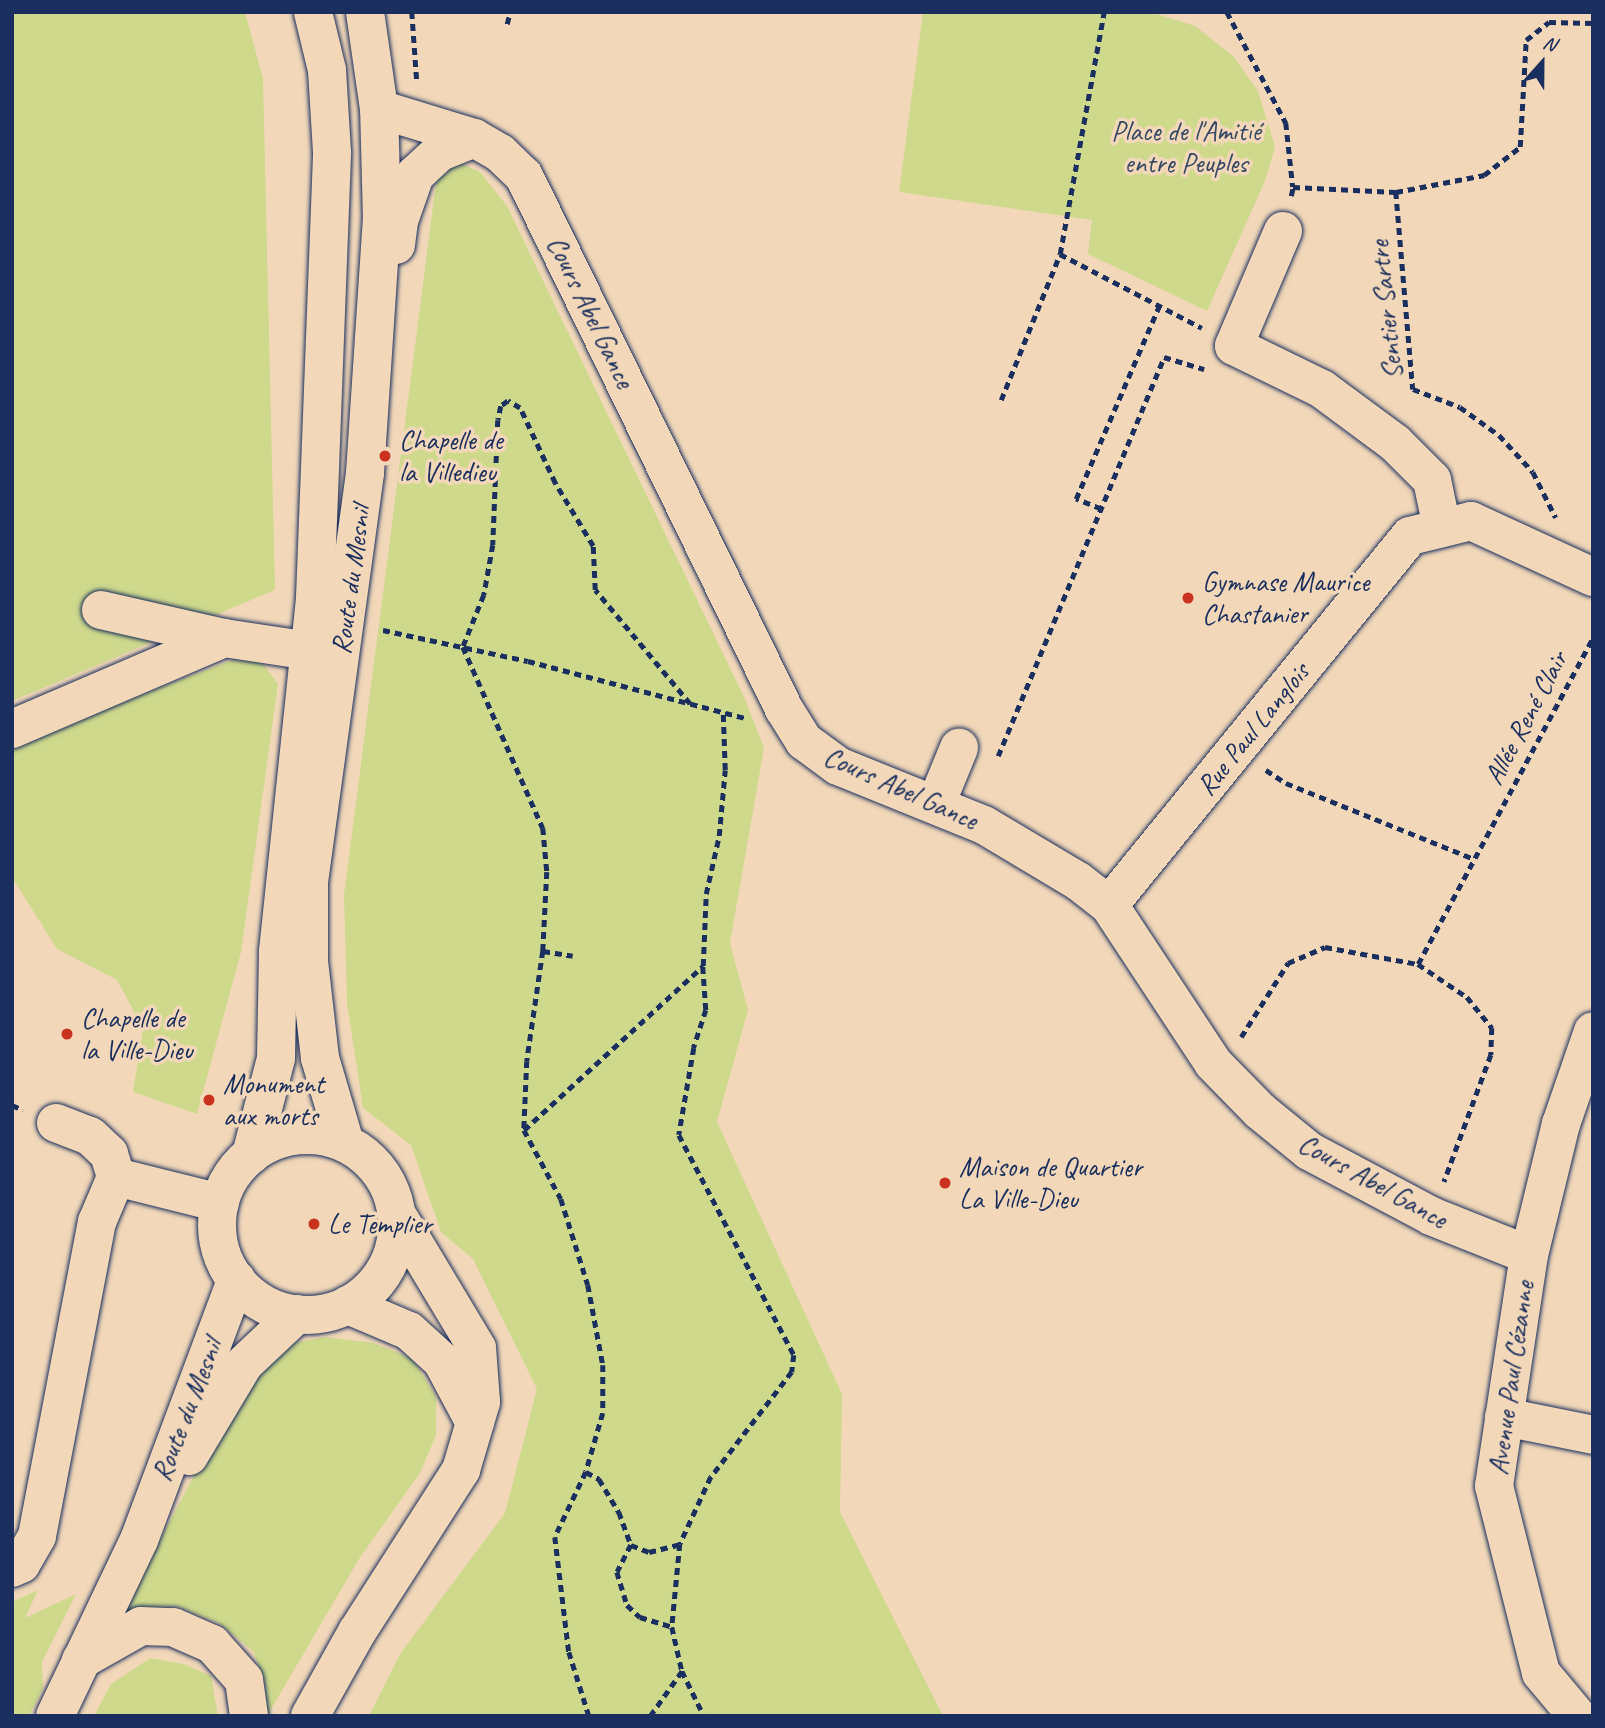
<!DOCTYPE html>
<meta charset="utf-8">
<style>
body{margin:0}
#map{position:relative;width:1605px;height:1728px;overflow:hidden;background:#f2d8b9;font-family:Caveat,sans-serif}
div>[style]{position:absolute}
.green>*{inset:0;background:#ced98c}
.path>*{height:4.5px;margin-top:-2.25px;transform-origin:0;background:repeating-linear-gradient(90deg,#1b2f5e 0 7px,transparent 0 12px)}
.roads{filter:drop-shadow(0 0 2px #1b2f5e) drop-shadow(0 0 2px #1b2f5e)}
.minor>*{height:38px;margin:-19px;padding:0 19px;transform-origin:19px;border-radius:19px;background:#f2d8b9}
.minor>.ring{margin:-19px;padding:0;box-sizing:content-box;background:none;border:38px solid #f2d8b9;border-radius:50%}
.major>*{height:38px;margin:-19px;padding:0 19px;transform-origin:19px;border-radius:19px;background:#f2d8b9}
.dots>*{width:19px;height:19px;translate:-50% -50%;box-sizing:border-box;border:4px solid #f2d8b9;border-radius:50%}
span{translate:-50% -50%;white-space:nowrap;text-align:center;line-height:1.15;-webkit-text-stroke:7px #f2d8b9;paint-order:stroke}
.park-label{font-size:28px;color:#364865}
.street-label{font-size:28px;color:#1b2f5e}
.poi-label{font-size:28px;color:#1b2f5e}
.left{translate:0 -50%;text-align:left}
.frame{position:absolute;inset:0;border:14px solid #1b2f5e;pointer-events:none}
.north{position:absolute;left:1507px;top:28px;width:70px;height:70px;-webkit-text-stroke:5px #f2d8b9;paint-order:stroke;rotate:21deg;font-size:19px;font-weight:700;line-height:28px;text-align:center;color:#1b2f5e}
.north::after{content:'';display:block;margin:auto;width:24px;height:32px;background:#1b2f5e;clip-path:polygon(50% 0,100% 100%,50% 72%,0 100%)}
</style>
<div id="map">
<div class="green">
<i style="clip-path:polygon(12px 12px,245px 12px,263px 79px,275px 590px,12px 701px)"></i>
<i style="clip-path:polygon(923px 12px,1150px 12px,1195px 26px,1233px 56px,1258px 91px,1275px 147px,1265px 181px,1207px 311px,1088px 254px,1092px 220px,899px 192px)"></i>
<i style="clip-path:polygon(452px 159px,480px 172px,507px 206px,745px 699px,764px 748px,730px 943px,748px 1010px,717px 1122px,842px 1394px,840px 1512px,943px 1716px,369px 1716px,400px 1654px,505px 1513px,537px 1389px,473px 1259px,441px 1232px,411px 1145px,363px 1108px,347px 1003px,344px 895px,436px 183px)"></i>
<i style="clip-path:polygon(238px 658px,261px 661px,278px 684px,241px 952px,197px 1114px,133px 1092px,143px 1028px,117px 980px,57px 949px,12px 877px,12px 744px)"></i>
<i style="clip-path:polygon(326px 1337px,374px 1343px,413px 1359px,436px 1397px,436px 1435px,420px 1473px,359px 1559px,267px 1716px,265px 1688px,254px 1652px,219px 1623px,175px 1606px,120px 1615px,253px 1365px,281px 1345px)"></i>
<i style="clip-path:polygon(38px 1590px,25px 1618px,76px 1594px,42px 1662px,43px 1688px,29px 1716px,12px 1716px,12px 1602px)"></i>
<i style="clip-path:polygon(150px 1658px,184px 1664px,211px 1676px,218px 1716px,94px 1716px,111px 1684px)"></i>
</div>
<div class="path">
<i style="left:412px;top:12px;width:69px;rotate:85.9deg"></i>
<i style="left:1227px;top:12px;width:126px;rotate:62deg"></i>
<i style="left:1286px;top:123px;width:64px;rotate:83.8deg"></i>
<i style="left:507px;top:24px;width:12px;rotate:-76deg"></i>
<i style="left:1396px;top:192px;width:198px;rotate:85.1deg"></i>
<i style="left:1413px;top:389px;width:50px;rotate:21deg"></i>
<i style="left:1460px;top:407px;width:48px;rotate:35.7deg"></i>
<i style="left:1499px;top:435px;width:50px;rotate:47.4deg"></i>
<i style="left:1533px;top:472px;width:51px;rotate:63.4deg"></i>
<i style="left:1291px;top:196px;width:9px;rotate:-77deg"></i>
<i style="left:1293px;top:187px;width:103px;rotate:2.8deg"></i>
<i style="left:1396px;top:192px;width:90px;rotate:-10.9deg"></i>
<i style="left:1484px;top:175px;width:46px;rotate:-37.9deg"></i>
<i style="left:1520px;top:147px;width:107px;rotate:-86.8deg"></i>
<i style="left:1526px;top:40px;width:29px;rotate:-38deg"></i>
<i style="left:1549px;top:22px;width:44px;rotate:1.3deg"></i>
<i style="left:1060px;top:254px;width:160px;rotate:27.5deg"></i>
<i style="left:1001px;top:400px;width:157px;rotate:-68deg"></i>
<i style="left:1060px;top:254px;width:246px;rotate:-79.7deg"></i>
<i style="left:1101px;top:509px;width:27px;rotate:-158deg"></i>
<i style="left:1076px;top:499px;width:210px;rotate:-66.7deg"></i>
<i style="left:383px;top:630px;width:148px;rotate:12.1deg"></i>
<i style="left:528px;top:661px;width:224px;rotate:14.7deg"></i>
<i style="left:690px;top:704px;width:148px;rotate:-129.8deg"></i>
<i style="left:595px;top:590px;width:44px;rotate:-92.6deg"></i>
<i style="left:593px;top:546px;width:74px;rotate:-121.1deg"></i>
<i style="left:555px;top:483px;width:83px;rotate:-115deg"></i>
<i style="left:520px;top:408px;width:14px;rotate:-150deg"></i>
<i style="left:508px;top:401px;width:9px;rotate:144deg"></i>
<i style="left:501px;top:406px;width:14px;rotate:102deg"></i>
<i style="left:498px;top:420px;width:125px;rotate:92.3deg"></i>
<i style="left:493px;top:545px;width:51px;rotate:100.2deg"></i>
<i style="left:484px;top:595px;width:56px;rotate:112deg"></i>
<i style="left:463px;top:647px;width:198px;rotate:66.2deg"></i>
<i style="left:543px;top:828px;width:44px;rotate:84.8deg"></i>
<i style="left:547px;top:872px;width:79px;rotate:92.9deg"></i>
<i style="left:543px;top:951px;width:111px;rotate:98.3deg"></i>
<i style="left:527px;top:1061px;width:69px;rotate:92.5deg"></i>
<i style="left:524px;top:1130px;width:243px;rotate:-42.5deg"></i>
<i style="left:703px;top:966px;width:72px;rotate:-87.6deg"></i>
<i style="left:706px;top:894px;width:59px;rotate:-77.4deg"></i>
<i style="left:719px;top:836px;width:66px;rotate:-84.8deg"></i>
<i style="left:725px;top:770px;width:56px;rotate:-92deg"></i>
<i style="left:998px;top:756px;width:432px;rotate:-67.4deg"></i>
<i style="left:1164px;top:357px;width:42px;rotate:16.7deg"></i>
<i style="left:1266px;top:770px;width:24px;rotate:33deg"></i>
<i style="left:1286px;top:783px;width:203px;rotate:22deg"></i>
<i style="left:543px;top:951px;width:30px;rotate:9deg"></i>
<i style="left:1418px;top:964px;width:370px;rotate:-61.8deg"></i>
<i style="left:703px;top:967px;width:43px;rotate:86deg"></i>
<i style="left:706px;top:1010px;width:40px;rotate:108deg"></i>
<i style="left:694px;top:1048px;width:88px;rotate:99.8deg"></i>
<i style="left:679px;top:1135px;width:248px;rotate:62.4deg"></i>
<i style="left:794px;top:1355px;width:17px;rotate:97deg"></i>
<i style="left:792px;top:1372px;width:133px;rotate:127.6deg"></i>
<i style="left:711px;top:1477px;width:74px;rotate:114.8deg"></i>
<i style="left:680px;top:1544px;width:83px;rotate:95.5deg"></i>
<i style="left:672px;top:1627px;width:45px;rotate:77.2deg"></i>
<i style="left:682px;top:1671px;width:50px;rotate:63.9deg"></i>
<i style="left:1241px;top:1037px;width:88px;rotate:-57.6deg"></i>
<i style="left:1288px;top:963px;width:40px;rotate:-23.4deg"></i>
<i style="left:1325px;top:947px;width:95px;rotate:10.4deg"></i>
<i style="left:1418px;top:964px;width:59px;rotate:34deg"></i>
<i style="left:1467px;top:997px;width:40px;rotate:51deg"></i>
<i style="left:1492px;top:1028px;width:27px;rotate:92deg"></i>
<i style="left:1491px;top:1055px;width:135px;rotate:110.3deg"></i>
<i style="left:12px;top:1105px;width:12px;rotate:24deg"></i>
<i style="left:524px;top:1130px;width:78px;rotate:61.8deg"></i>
<i style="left:561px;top:1199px;width:90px;rotate:72.6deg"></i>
<i style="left:588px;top:1285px;width:81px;rotate:79.4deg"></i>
<i style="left:603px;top:1365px;width:48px;rotate:90deg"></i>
<i style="left:603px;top:1413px;width:61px;rotate:106.1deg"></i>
<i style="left:586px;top:1472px;width:72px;rotate:115.5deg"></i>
<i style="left:555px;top:1537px;width:116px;rotate:83.1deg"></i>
<i style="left:569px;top:1652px;width:67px;rotate:72.6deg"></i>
<i style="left:586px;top:1472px;width:15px;rotate:28deg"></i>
<i style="left:599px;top:1479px;width:39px;rotate:59deg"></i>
<i style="left:619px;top:1512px;width:35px;rotate:70deg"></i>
<i style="left:631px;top:1545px;width:19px;rotate:21deg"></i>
<i style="left:649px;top:1552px;width:32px;rotate:-14deg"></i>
<i style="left:631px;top:1545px;width:30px;rotate:117deg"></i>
<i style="left:617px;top:1572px;width:34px;rotate:73deg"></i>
<i style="left:627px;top:1605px;width:18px;rotate:43deg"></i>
<i style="left:640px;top:1617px;width:34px;rotate:17deg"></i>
<i style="left:650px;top:1716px;width:55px;rotate:-54.6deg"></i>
</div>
<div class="roads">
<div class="minor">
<i style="left:379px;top:109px;width:99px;rotate:17deg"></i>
<i style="left:474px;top:138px;width:30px;rotate:30deg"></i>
<i style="left:500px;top:153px;width:33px;rotate:44deg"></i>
<i style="left:524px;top:176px;width:593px;rotate:64deg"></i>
<i style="left:784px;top:709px;width:38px;rotate:58deg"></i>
<i style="left:804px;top:741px;width:42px;rotate:36.3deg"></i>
<i style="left:838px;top:766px;width:157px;rotate:22deg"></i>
<i style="left:984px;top:825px;width:109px;rotate:30.8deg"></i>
<i style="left:1078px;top:881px;width:39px;rotate:38deg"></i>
<i style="left:1109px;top:905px;width:189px;rotate:56.6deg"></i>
<i style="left:1213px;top:1063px;width:67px;rotate:45.6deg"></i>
<i style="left:1260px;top:1111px;width:63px;rotate:39.2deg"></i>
<i style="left:1309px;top:1151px;width:138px;rotate:28deg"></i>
<i style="left:1431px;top:1216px;width:105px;rotate:21.7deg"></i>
<i style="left:1283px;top:231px;width:125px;rotate:113.1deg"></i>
<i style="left:1234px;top:346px;width:98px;rotate:26deg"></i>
<i style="left:1322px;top:389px;width:91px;rotate:36.5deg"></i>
<i style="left:1395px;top:443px;width:52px;rotate:45deg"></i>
<i style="left:1432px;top:480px;width:49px;rotate:78.2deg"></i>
<i style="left:396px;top:245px;width:24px;rotate:-83deg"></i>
<i style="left:399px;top:221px;width:49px;rotate:-70.8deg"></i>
<i style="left:415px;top:175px;width:34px;rotate:-43deg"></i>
<i style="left:440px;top:152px;width:37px;rotate:-22deg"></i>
<i style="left:101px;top:610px;width:126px;rotate:12.8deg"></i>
<i style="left:12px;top:729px;width:231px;rotate:-23.2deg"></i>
<i style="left:224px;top:638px;width:87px;rotate:8.6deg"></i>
<i style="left:936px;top:804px;width:61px;rotate:-67.7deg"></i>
<i style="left:1109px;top:905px;width:476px;rotate:-50.8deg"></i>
<i style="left:1410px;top:536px;width:63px;rotate:-13.8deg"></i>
<i style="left:1471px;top:521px;width:134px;rotate:24.7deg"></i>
<i style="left:56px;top:1123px;width:36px;rotate:21deg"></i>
<i style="left:90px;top:1136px;width:26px;rotate:43deg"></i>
<i style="left:109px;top:1154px;width:24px;rotate:73deg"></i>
<i class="ring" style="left:217px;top:1135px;width:142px;height:142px"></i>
<i style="left:345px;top:1143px;width:89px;rotate:-106.4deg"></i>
<i style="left:320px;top:1058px;width:97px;rotate:-96.5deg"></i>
<i style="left:309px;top:962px;width:80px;rotate:-90deg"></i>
<i style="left:309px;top:882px;width:413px;rotate:-82.2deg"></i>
<i style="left:365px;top:473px;width:254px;rotate:-86.2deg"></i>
<i style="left:382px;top:220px;width:111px;rotate:-91.5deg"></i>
<i style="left:379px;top:109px;width:98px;rotate:-98.2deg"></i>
<i style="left:251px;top:1155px;width:100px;rotate:-75.5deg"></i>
<i style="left:276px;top:1058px;width:107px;rotate:-88.9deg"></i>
<i style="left:278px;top:951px;width:355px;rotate:-84deg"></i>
<i style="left:315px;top:598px;width:446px;rotate:-87.8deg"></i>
<i style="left:332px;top:152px;width:82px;rotate:-93.5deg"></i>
<i style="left:327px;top:70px;width:60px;rotate:-103.6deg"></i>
<i style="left:1504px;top:1417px;width:91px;rotate:11.4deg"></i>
<i style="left:189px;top:1456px;width:107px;rotate:-59.1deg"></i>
<i style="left:244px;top:1364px;width:73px;rotate:-43.3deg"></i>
<i style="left:12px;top:1568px;width:10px;rotate:-24deg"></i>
<i style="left:21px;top:1564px;width:32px;rotate:-60deg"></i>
<i style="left:37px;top:1536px;width:320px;rotate:-79.2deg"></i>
<i style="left:97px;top:1222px;width:49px;rotate:-67.1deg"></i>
<i style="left:116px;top:1177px;width:107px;rotate:14deg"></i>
<i style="left:55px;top:1716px;width:195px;rotate:-64.5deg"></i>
<i style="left:139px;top:1540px;width:278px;rotate:-69.5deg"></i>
<i style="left:1577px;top:1716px;width:56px;rotate:-129.9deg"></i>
<i style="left:1541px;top:1673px;width:193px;rotate:-104.1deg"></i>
<i style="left:1494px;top:1486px;width:234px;rotate:-81.4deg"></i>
<i style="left:1529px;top:1255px;width:135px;rotate:-76.3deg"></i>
<i style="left:1561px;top:1124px;width:98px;rotate:-71deg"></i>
</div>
<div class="major">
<i style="left:348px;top:1305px;width:66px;rotate:23.1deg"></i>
<i style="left:409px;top:1331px;width:45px;rotate:42.3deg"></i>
<i style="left:442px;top:1361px;width:70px;rotate:62deg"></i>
<i style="left:81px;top:1660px;width:69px;rotate:-29.5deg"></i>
<i style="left:141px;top:1626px;width:32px;rotate:2deg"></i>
<i style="left:173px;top:1627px;width:43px;rotate:23.6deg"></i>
<i style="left:212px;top:1644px;width:48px;rotate:48.4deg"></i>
<i style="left:244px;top:1680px;width:36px;rotate:82deg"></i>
<i style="left:310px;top:1716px;width:96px;rotate:-60.8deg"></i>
<i style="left:357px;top:1632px;width:193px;rotate:-57.3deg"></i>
<i style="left:461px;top:1470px;width:71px;rotate:-73.6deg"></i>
<i style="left:481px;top:1402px;width:54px;rotate:-94.2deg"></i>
<i style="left:477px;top:1348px;width:155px;rotate:-121deg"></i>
</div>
</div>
<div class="dots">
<i style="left:385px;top:456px;background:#c8321e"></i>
<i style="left:1188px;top:598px;background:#c8321e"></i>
<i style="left:67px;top:1034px;background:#c8321e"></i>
<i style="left:209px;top:1100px;background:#c8321e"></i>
<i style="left:945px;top:1183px;background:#c8321e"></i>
<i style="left:314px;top:1224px;background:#c8321e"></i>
</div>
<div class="park-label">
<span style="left:1186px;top:147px">Place de l'Amitié<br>entre Peuples</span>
</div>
<div class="street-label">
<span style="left:1386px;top:310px;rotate:-96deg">Sentier Sartre</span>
<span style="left:591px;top:312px;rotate:64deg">Cours Abel Gance</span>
<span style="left:351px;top:580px;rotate:-82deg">Route du Mesnil</span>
<span style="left:1526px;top:718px;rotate:-62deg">Allée René Clair</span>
<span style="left:1253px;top:729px;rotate:-51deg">Rue Paul Langlois</span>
<span style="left:901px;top:788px;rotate:24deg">Cours Abel Gance</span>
<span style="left:1373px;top:1181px;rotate:29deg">Cours Abel Gance</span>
<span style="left:1511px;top:1378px;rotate:-82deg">Avenue Paul Cézanne</span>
<span style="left:187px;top:1410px;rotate:-69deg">Route du Mesnil</span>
</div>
<div class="poi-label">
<span class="left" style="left:399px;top:456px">Chapelle de<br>la Villedieu</span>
<span class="left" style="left:1202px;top:598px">Gymnase Maurice<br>Chastanier</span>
<span class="left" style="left:81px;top:1034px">Chapelle de<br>la Ville-Dieu</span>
<span class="left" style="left:223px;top:1100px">Monument<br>aux morts</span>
<span class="left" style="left:959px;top:1183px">Maison de Quartier<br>La Ville-Dieu</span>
<span class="left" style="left:328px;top:1224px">Le Templier</span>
</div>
<div class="frame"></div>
<div class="north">N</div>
</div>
